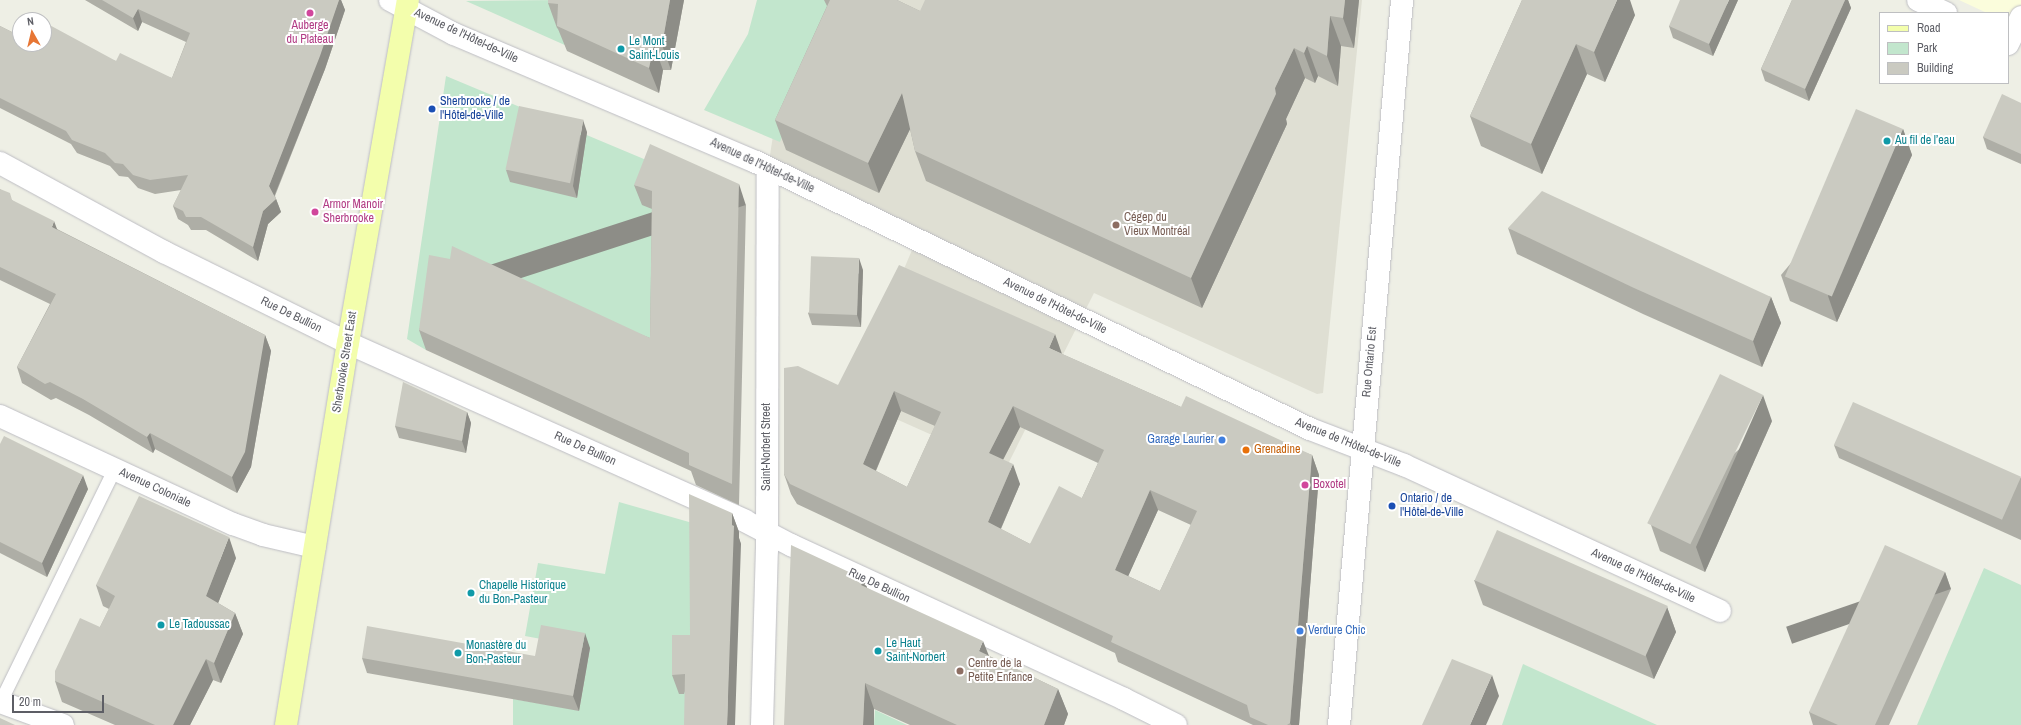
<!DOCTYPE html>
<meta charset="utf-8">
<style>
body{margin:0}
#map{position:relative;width:2021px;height:725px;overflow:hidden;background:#eeefe5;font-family:"Archivo Narrow",sans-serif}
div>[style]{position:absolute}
.commercial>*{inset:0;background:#fbfddc}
.education>*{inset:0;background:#dfdfd3}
.green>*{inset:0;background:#c2e6cd}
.roads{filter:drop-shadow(0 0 1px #bdbdc3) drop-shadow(0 0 1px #bdbdc3)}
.service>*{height:13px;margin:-6.5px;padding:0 6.5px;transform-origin:6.5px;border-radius:6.5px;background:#fff}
.minor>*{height:22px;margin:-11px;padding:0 11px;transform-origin:11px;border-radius:11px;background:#fff}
.secondary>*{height:22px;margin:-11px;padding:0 11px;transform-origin:11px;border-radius:11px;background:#fff}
.primary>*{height:22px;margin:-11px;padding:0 11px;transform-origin:11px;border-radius:11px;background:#f3feac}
.wall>*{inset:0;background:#aeaea6}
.shaded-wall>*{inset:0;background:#8d8d87;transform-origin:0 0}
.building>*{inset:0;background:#cacac1;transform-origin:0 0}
.dots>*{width:11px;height:11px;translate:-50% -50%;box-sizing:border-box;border:2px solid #fff;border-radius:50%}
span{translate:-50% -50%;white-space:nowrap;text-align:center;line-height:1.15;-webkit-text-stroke:4px #fff;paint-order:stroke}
.hotel-label{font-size:12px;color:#b23c85}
.left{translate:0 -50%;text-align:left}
.street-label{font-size:12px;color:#5d5e65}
.culture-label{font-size:12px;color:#0d838f}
.transit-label{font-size:12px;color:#164399}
.education-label{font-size:12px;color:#785e54}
.shop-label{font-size:12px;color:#366cbe}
.right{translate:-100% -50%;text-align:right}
.food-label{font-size:12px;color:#c56008}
.legend{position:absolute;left:1879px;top:12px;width:130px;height:72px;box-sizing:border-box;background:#fff;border:1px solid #bebfc1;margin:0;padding:5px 7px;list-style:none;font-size:12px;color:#5d5e65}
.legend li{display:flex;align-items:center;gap:8px;height:20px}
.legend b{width:20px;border:1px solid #bebfc1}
.north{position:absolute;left:12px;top:12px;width:40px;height:40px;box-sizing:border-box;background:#fff;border:1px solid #bebfc1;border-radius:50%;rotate:352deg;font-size:11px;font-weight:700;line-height:16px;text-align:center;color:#5d5e65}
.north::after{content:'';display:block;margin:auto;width:14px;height:18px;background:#e77634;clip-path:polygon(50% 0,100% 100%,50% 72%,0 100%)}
.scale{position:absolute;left:12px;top:695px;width:92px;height:18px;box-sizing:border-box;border:2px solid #5d5e65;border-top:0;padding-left:5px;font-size:12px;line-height:14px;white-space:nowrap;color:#5d5e65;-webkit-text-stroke:3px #fff;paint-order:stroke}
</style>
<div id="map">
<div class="commercial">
<i style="clip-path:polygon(1959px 0,2021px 0,2021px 29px,2008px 23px,2008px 13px,1987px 13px)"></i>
</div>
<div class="education">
<i style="clip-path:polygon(794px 0,1362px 0,1323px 393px,1317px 394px,1094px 293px,1006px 468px,849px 398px,918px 236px,768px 168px)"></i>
</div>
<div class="green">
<i style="clip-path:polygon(562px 0,557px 28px,569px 30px,567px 46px,466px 1px)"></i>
<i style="clip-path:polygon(757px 0,835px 0,780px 142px,704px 110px,748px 34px)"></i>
<i style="clip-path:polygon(446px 76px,651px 162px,659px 212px,658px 330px,644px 352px,437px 275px,426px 350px,407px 339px)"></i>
<i style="clip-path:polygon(619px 502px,696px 524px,690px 725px,513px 725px,513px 699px,579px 710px,590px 648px,525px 636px,538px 563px,605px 574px)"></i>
<i style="clip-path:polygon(1984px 568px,2021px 585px,2021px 725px,1917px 725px)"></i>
<i style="clip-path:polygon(1523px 664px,1657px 725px,1502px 725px)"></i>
<i style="clip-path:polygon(875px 710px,907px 725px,874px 725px)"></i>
</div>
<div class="roads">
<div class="service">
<i style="left:0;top:702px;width:259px;rotate:-63.9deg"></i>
</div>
<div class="minor">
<i style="left:390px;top:0;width:72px;rotate:28deg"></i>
<i style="left:454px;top:34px;width:328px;rotate:23deg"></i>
<i style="left:756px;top:162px;width:615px;rotate:25.73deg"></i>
<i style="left:1310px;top:429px;width:101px;rotate:21deg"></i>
<i style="left:1404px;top:465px;width:348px;rotate:24.8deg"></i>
<i style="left:1918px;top:0;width:31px;rotate:25deg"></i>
<i style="left:2008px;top:44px;width:30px;rotate:-64deg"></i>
<i style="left:0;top:163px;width:187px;rotate:28.5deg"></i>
<i style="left:164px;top:252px;width:205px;rotate:26.3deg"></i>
<i style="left:348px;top:343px;width:435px;rotate:24.1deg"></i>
<i style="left:745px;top:521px;width:52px;rotate:27.6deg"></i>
<i style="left:791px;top:545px;width:367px;rotate:24.8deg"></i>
<i style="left:1124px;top:699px;width:58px;rotate:26.6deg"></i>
<i style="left:0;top:416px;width:257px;rotate:24.9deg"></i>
<i style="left:233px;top:524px;width:32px;rotate:20deg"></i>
<i style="left:263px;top:535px;width:53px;rotate:13deg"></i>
<i style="left:0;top:702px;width:67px;rotate:20.1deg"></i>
<i style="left:762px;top:725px;width:175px;rotate:-88.4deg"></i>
<i style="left:767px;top:550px;width:382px;rotate:-89.9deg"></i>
</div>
<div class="secondary">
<i style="left:1339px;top:725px;width:728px;rotate:-85.03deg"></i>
</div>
<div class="primary">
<i style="left:286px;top:725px;width:387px;rotate:-80.8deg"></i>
<i style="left:348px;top:343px;width:348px;rotate:-80.1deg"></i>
</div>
</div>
<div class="wall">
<i style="clip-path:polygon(85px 0,341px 0,345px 10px,325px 69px,275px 196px,281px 212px,268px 224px,258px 261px,206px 230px,191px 230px,188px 225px,178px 219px,173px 206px,181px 190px,155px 194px,138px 188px,128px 177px,119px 176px,110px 166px,77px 153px,71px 144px,0 108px,0 26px,20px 36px,116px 61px,172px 78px,186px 42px,142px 22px,138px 31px)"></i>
<i style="clip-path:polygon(684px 0,671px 70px,663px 70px,659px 93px,567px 51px,558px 29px,557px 28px,548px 3px)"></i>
<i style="clip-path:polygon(824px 0,897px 0,920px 11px,1359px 0,1354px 48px,1341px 46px,1338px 86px,1318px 76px,1315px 83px,1305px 78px,1286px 119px,1287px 124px,1202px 308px,926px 181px,915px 151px,910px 129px,879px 193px,786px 150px,775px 120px,827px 6px)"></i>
<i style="clip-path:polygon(1522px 0,1635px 15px,1605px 82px,1587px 74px,1542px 174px,1481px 146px,1470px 116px)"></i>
<i style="clip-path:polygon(1738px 0,1713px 56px,1673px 38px,1669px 26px)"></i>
<i style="clip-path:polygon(1792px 0,1848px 0,1851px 8px,1809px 101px,1765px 81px,1761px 69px)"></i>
<i style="clip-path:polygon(2021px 103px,2021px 164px,1987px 149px,1983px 137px)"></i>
<i style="clip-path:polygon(1903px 129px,1912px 155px,1837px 322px,1790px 301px,1781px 275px)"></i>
<i style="clip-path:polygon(587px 132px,577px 198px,510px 182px,506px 170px)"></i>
<i style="clip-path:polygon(634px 185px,746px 205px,739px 505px,696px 485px,691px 471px,426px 350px,419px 330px,450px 259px,650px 338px,652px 209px,642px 205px)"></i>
<i style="clip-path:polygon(0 189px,13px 201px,57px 229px,265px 335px,271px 351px,251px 467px,237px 493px,155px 449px,153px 453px,89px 415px,56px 398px,51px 400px,22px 383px,17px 367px,50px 304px,0 280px)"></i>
<i style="clip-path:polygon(1508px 228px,1771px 297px,1781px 323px,1762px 367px,1643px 314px,1517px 254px)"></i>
<i style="clip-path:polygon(863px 270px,861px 327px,812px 325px,808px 313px)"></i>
<i style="clip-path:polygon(evenodd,1062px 354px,1181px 407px,1312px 455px,1319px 475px,1299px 725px,1253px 725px,1118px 662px,1115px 653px,797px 504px,791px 494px,784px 474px,838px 385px,1062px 354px,901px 411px,935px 426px,907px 487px,876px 471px,901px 411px,1062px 354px,1020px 427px,1098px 463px,1082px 498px,1030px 544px,1001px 529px,1020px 484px,1003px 460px,1020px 427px,1062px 354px,1158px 510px,1191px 525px,1160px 591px,1128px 576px,1158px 510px)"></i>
<i style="clip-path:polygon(467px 412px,471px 423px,466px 453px,399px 438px,395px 426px)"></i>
<i style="clip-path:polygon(1772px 421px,1705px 572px,1660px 551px,1651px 525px)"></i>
<i style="clip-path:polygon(0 444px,88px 489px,47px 577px,0 553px)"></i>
<i style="clip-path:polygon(1834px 445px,2021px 478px,2021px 540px,1839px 458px)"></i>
<i style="clip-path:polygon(732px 513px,739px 532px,739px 538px,741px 544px,684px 694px,679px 694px,672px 675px,690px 635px)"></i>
<i style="clip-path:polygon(236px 558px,218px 603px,235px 613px,243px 634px,221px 683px,213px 680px,190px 725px,115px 725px,62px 702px,55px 681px,100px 627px,109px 609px,103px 606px,96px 585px)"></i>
<i style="clip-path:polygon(1945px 572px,1951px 589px,1889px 725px,1813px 725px,1809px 712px)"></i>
<i style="clip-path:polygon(864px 579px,867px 588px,989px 656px,1058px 689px,1068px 714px,1064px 725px,910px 725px,874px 709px,874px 725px,784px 725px)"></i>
<i style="clip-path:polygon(1474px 580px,1667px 607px,1676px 632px,1654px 679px,1483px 605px)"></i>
<i style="clip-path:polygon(590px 648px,579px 711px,367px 673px,362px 658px,535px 656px)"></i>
</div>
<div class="shaded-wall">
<i style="clip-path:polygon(339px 0,341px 0,345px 10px,325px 69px,273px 199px,269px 186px)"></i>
<i style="clip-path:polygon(670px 0,684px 0,671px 70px,662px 45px)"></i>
<i style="clip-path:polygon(1345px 0,1359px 0,1354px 48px,1343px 18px)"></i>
<i style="clip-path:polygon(1617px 0,1630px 0,1635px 15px,1605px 82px,1594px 52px)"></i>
<i style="clip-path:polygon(1729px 0,1738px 0,1713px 56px,1709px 44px)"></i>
<i style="clip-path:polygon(1845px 0,1848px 0,1851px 8px,1809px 101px,1805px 89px)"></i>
<i style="clip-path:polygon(138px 9px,142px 22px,138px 31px,133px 18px)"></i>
<i style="clip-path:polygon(1330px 16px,1341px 46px,1338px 86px,1327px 56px)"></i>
<i style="clip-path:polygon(1576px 44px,1587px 74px,1542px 174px,1531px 144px)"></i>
<i style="clip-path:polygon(654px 45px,663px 70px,659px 93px,649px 68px)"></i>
<i style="clip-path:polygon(1307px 46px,1318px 76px,1315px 83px,1304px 53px)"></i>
<i style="clip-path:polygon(1294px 48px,1305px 78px,1286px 119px,1287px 124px,1202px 308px,1191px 278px,1275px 88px)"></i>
<i style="clip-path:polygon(902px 93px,913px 123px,879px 193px,868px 163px)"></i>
<i style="clip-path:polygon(583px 120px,587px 132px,577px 198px,573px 186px)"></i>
<i style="clip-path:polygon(1903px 129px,1912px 155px,1837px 322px,1828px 296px)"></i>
<i style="left:739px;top:184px;width:22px;height:300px;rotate:72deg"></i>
<i style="clip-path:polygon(276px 199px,281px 212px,268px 224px,258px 261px,253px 247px,263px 211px)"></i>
<i style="clip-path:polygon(54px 221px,60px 237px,52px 227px)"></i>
<i style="clip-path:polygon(859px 258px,863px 270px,861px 327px,857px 315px)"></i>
<i style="clip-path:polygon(1771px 297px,1781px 323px,1762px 367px,1753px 341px)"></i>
<i style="clip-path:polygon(1055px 334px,1062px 354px,1049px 348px)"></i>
<i style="clip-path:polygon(265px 335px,271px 351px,251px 467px,237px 493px,232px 477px)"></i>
<i style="clip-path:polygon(894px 391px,901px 411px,870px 484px,863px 464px)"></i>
<i style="clip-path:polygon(1763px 395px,1772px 421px,1705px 572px,1696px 547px)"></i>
<i style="clip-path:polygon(1013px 406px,1020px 427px,996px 473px,989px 453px)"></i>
<i style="clip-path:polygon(467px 412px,471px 423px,466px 453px,462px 441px)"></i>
<i style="clip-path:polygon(150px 433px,155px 449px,153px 453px,147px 437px)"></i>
<i style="clip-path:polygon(1312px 455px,1319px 475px,1299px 725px,1291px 725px,1290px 723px)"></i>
<i style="clip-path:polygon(1013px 464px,1020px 484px,995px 542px,988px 522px)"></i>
<i style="clip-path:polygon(83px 475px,88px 489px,47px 577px,42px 563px)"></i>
<i style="clip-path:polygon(1150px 490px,1158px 510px,1122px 590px,1115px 570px)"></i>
<i style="clip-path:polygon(732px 513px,739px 532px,739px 538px,741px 544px,735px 725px,727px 725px)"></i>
<i style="clip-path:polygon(229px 537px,236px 558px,213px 616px,206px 596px)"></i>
<i style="left:1945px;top:572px;width:18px;height:168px;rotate:71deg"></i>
<i style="clip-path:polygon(864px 579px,873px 605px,861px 585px)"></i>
<i style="clip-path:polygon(1667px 607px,1676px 632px,1654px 679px,1645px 653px)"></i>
<i style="clip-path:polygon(235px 613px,243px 634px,221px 683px,214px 663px)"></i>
<i style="clip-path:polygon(585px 633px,590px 648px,579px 711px,573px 696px)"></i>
<i style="clip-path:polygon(983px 641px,993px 666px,979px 651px)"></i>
<i style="clip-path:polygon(206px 659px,213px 680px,190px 725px,173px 725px)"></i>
<i style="clip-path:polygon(1492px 675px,1499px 696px,1486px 725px,1470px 725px)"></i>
<i style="clip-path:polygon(865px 683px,874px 709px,874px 725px,863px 725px)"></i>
<i style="clip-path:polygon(1058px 689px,1068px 714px,1064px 725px,1044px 725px)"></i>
</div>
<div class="building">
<i style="clip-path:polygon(102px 0,339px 0,320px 56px,269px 186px,276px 199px,263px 211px,253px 247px,201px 217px,186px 217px,183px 211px,173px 206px,188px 175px,150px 180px,133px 175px,123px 164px,115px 163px,105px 153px,72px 140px,66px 131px,0 98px,0 26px,20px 36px,20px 44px,44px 44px,44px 22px,116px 61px,120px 53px,172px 78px,190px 33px,138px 9px,133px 18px)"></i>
<i style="clip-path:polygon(548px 0,670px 0,662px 45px,654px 45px,649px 68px,557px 26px,558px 4px,548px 3px)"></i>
<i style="clip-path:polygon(830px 0,897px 0,920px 11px,925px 0,1345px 0,1343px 18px,1330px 16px,1327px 56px,1307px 46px,1304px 53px,1294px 48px,1275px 88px,1276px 94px,1191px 278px,915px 151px,902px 93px,868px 163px,775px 120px)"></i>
<i style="clip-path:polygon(1522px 0,1617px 0,1594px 52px,1576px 44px,1531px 144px,1470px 116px)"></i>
<i style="clip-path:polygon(1680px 0,1729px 0,1709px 44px,1669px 26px)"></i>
<i style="clip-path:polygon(1792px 0,1845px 0,1805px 89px,1761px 69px)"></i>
<i style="clip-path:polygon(31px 14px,41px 20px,28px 20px)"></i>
<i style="clip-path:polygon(2002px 94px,2021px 103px,2021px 154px,1983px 137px)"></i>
<i style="left:519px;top:106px;width:66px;height:65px;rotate:12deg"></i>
<i style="left:1856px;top:109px;width:51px;height:182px;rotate:23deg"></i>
<i style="clip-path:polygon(650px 144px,739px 184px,732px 484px,689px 465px,689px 453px,419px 330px,429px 255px,450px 259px,452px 246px,650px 338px,652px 191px,634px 185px)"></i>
<i style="clip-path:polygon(0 189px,10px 193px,12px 200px,54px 221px,52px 227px,265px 335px,245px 452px,232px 477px,150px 433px,147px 437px,83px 399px,50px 382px,45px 384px,17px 367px,56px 294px,0 267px)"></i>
<i style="clip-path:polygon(1542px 191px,1771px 297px,1753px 341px,1634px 288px,1508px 228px)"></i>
<i style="left:859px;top:258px;width:57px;height:48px;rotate:92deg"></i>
<i style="clip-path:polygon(evenodd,899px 265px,1055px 334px,1049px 348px,1181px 407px,1186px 396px,1312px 455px,1290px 723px,1287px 725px,1268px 725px,1250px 717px,1247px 705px,1111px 642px,1113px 636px,790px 484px,784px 474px,784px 368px,798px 366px,838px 385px,899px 265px,894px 391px,941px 412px,907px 487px,863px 464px,894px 391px,899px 265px,1013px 406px,1104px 450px,1082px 498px,1059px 486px,1030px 544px,988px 522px,1013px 464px,989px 453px,1013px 406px,899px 265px,1150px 490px,1197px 511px,1160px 591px,1115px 570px,1150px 490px)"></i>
<i style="left:1720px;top:374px;width:48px;height:166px;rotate:26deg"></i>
<i style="clip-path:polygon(403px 382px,467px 412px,462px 441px,395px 426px)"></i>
<i style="left:1853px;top:402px;width:184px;height:47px;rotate:24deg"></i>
<i style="clip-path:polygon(4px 436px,83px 475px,42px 563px,0 542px,0 444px)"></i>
<i style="clip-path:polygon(689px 494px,732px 513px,732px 525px,734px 526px,727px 725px,684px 725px,685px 674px,672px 675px,672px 635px,690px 635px)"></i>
<i style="clip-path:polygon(139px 496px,229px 537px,206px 596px,235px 613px,214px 663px,206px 659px,173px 725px,155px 725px,55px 681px,55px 671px,80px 618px,100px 627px,115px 596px,96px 585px)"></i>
<i style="left:1497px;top:530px;width:187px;height:55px;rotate:24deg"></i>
<i style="clip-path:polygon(791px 545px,864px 579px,861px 585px,983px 641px,979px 651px,1058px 689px,1044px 725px,957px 725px,865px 683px,863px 725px,784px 725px)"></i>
<i style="clip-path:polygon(1885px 545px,1945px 572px,1875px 725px,1838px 725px,1809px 712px)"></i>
<i style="clip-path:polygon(541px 625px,585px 633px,573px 696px,362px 658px,367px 626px,535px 656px)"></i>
<i style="clip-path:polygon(1452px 659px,1492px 675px,1470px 725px,1422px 725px)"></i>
<i style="clip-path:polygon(0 718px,15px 725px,0 725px)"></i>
</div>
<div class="dots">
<i style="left:310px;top:13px;background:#d1479c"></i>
<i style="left:621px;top:49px;background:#0f9aa8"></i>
<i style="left:432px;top:109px;background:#1a4fb4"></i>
<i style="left:1887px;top:141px;background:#0f9aa8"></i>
<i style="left:315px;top:212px;background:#d1479c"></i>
<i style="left:1116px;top:225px;background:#8d6e63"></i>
<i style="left:1222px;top:440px;background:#3f7fe0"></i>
<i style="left:1246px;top:450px;background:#e8710a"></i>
<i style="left:1305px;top:485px;background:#d1479c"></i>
<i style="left:1392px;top:506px;background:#1a4fb4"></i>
<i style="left:471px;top:593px;background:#0f9aa8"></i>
<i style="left:161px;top:625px;background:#0f9aa8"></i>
<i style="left:1300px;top:631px;background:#3f7fe0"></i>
<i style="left:878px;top:651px;background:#0f9aa8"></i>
<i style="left:458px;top:653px;background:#0f9aa8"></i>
<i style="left:960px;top:671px;background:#8d6e63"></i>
</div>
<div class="hotel-label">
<span style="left:310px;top:33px">Auberge<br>du Plateau</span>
<span class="left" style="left:323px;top:212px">Armor Manoir<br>Sherbrooke</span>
<span class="left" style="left:1313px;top:485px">Boxotel</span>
</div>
<div class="street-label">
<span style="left:466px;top:36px;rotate:25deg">Avenue de l'Hôtel-de-Ville</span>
<span style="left:762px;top:166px;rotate:25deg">Avenue de l'Hôtel-de-Ville</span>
<span style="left:1055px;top:306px;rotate:26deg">Avenue de l'Hôtel-de-Ville</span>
<span style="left:291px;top:315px;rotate:26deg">Rue De Bullion</span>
<span style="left:345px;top:362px;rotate:-81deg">Sherbrooke Street East</span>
<span style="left:1370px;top:362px;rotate:-85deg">Rue Ontario Est</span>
<span style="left:1348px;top:443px;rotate:22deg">Avenue de l'Hôtel-de-Ville</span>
<span style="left:767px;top:447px;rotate:-90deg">Saint-Norbert Street</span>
<span style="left:585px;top:449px;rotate:24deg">Rue De Bullion</span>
<span style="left:155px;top:488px;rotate:25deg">Avenue Coloniale</span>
<span style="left:1643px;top:576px;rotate:25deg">Avenue de l'Hôtel-de-Ville</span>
<span style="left:879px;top:586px;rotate:25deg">Rue De Bullion</span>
</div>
<div class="culture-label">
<span class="left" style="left:629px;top:49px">Le Mont<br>Saint-Louis</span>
<span class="left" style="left:1895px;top:141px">Au fil de l’eau</span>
<span class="left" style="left:479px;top:593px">Chapelle Historique<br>du Bon-Pasteur</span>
<span class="left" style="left:169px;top:625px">Le Tadoussac</span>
<span class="left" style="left:886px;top:651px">Le Haut<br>Saint-Norbert</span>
<span class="left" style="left:466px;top:653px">Monastère du<br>Bon-Pasteur</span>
</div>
<div class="transit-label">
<span class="left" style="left:440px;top:109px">Sherbrooke / de<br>l'Hôtel-de-Ville</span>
<span class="left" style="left:1400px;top:506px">Ontario / de<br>l'Hôtel-de-Ville</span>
</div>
<div class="education-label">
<span class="left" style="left:1124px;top:225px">Cégep du<br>Vieux Montréal</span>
<span class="left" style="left:968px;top:671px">Centre de la<br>Petite Enfance</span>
</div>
<div class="shop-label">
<span class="right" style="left:1214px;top:440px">Garage Laurier</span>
<span class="left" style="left:1308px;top:631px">Verdure Chic</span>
</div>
<div class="food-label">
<span class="left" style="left:1254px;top:450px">Grenadine</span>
</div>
<ul class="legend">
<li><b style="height:5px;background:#f3feac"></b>Road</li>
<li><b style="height:11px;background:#c2e6cd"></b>Park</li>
<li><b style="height:11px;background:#cacac1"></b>Building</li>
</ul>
<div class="north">N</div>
<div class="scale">20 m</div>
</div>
